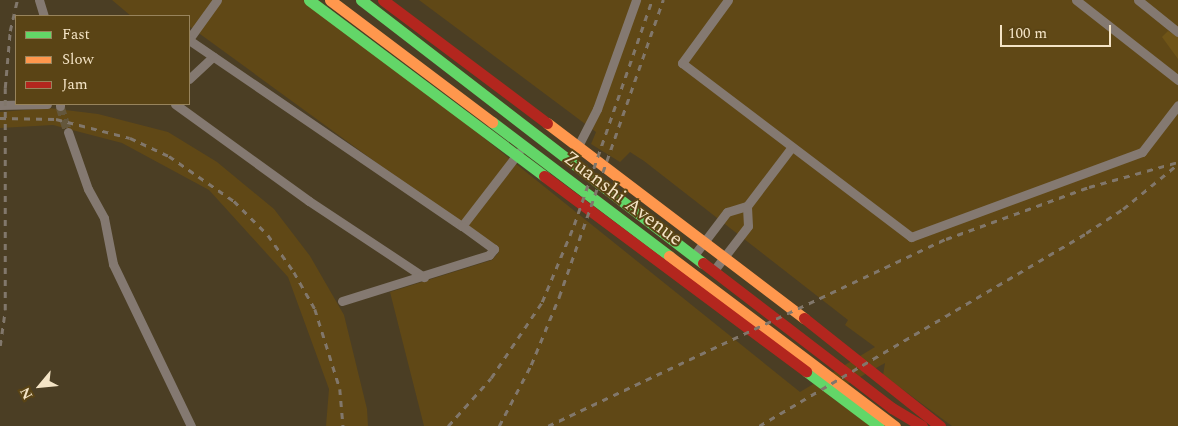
<!DOCTYPE html>
<style>
body{margin:0}
#map{position:relative;width:1178px;height:426px;overflow:hidden;background:#4b3e24;font-family:Spectral,serif}
div>[style]{position:absolute}
.built>*{inset:0;background:#604816}
.green>*{inset:0;background:#6f5417}
.street-tunnel>*{height:9px;margin-top:-4.5px;transform-origin:0;background:repeating-linear-gradient(90deg,#64573c 0 9px,transparent 0 13.5px)}
.street>*{height:9px;margin:-4.5px;padding:0 4.5px;transform-origin:4.5px;border-radius:4.5px;background:#847971}
.fast>*{height:11px;margin:-5.5px;padding:0 5.5px;transform-origin:5.5px;border-radius:5.5px;background:#63d668}
.slow>*{height:11px;margin:-5.5px;padding:0 5.5px;transform-origin:5.5px;border-radius:5.5px;background:#ff974d}
.jam>*{height:11px;margin:-5.5px;padding:0 5.5px;transform-origin:5.5px;border-radius:5.5px;background:#b3261e}
.rail>*{height:2.5px;margin-top:-1.25px;transform-origin:0;background:repeating-linear-gradient(90deg,#81776b 0 6px,transparent 0 12px)}
span{translate:-50% -50%;white-space:nowrap;text-align:center;line-height:1.15;-webkit-text-stroke:4px #5a4415;paint-order:stroke}
.street-label{font-size:20px;color:#f4e4c6}
.legend{position:absolute;left:15px;top:15px;width:175px;height:90px;box-sizing:border-box;background:#5a4415;border:1px solid #98845c;margin:0;padding:6px 9px;list-style:none;font-size:15px;color:#f4e4c6}
.legend li{display:flex;align-items:center;gap:10px;height:25px}
.legend b{width:25px;border:1px solid #98845c}
.north{position:absolute;left:15px;top:361px;width:50px;height:50px;-webkit-text-stroke:4px #5a4415;paint-order:stroke;rotate:242deg;font-size:14px;font-weight:700;line-height:20px;text-align:center;color:#f4e4c6}
.north::after{content:'';display:block;margin:auto;width:18px;height:22px;background:#f4e4c6;clip-path:polygon(50% 0,100% 100%,50% 72%,0 100%)}
.scale{position:absolute;left:1000px;top:25px;width:111px;height:22px;box-sizing:border-box;border:2px solid #f4e4c6;border-top:0;padding-left:6px;font-size:15px;line-height:18px;white-space:nowrap;color:#f4e4c6;-webkit-text-stroke:4px #5a4415;paint-order:stroke}
</style>
<div id="map">
<div class="built">
<i style="clip-path:polygon(112px 0,312px 0,800px 392px,875px 347px,845px 325px,848px 320px,644px 161px,630px 152px,620px 162px,591px 144px,596px 132px,419px 0,1178px 0,1178px 426px,952px 426px,883px 375px,885px 363px,828px 395px,872px 426px,424px 426px,390px 292px,492px 260px,499px 252px,189px 26px,189px 16px,131px 16px)"></i>
<i style="clip-path:polygon(49px 108px,98px 114px,168px 132px,217px 162px,274px 209px,310px 256px,344px 315px,367px 409px,368px 426px,326px 426px,329px 389px,288px 277px,209px 190px,122px 143px,53px 125px,0 128px,0 112px)"></i>
</div>
<div class="green">
<i style="clip-path:polygon(1168px 31px,1178px 37px,1178px 59px,1162px 37px)"></i>
</div>
<div class="street-tunnel">
<i style="left:60px;top:106px;width:27px;rotate:73deg"></i>
</div>
<div class="street">
<i style="left:39px;top:0;width:17px;rotate:73deg"></i>
<i style="left:728px;top:0;width:78px;rotate:126.1deg"></i>
<i style="left:682px;top:63px;width:288px;rotate:37.2deg"></i>
<i style="left:911px;top:237px;width:246px;rotate:-20.2deg"></i>
<i style="left:1142px;top:152px;width:59px;rotate:-52.5deg"></i>
<i style="left:1076px;top:0;width:130px;rotate:38.1deg"></i>
<i style="left:1138px;top:0;width:51px;rotate:38.7deg"></i>
<i style="left:189px;top:39px;width:48px;rotate:-54.3deg"></i>
<i style="left:189px;top:40px;width:330px;rotate:34.3deg"></i>
<i style="left:462px;top:226px;width:93px;rotate:-52.4deg"></i>
<i style="left:189px;top:79px;width:33px;rotate:-43deg"></i>
<i style="left:60px;top:104px;width:2px;rotate:90deg"></i>
<i style="left:175px;top:104px;width:165px;rotate:35.9deg"></i>
<i style="left:309px;top:201px;width:138px;rotate:33.5deg"></i>
<i style="left:0;top:105px;width:47px;rotate:-1.2deg"></i>
<i style="left:68px;top:132px;width:60px;rotate:70.7deg"></i>
<i style="left:88px;top:189px;width:33px;rotate:61deg"></i>
<i style="left:104px;top:218px;width:47px;rotate:78.9deg"></i>
<i style="left:113px;top:264px;width:180px;rotate:64.3deg"></i>
<i style="left:578px;top:146px;width:42px;rotate:-62.8deg"></i>
<i style="left:597px;top:109px;width:116px;rotate:-70.3deg"></i>
<i style="left:695px;top:254px;width:53px;rotate:-52.7deg"></i>
<i style="left:727px;top:212px;width:21px;rotate:-17deg"></i>
<i style="left:747px;top:206px;width:73px;rotate:-52.8deg"></i>
<i style="left:715px;top:269px;width:54px;rotate:-52.5deg"></i>
<i style="left:748px;top:226px;width:20px;rotate:-93deg"></i>
<i style="left:342px;top:301px;width:154px;rotate:-17.4deg"></i>
<i style="left:489px;top:255px;width:8px;rotate:-50deg"></i>
<i style="left:494px;top:249px;width:39px;rotate:-144deg"></i>
</div>
<div class="fast">
<i style="left:309px;top:0;width:294px;rotate:36.8deg"></i>
<i style="left:361px;top:0;width:431px;rotate:37.6deg"></i>
<i style="left:492px;top:122px;width:222px;rotate:37.1deg"></i>
<i style="left:806px;top:371px;width:91px;rotate:37deg"></i>
</div>
<div class="slow">
<i style="left:330px;top:0;width:203px;rotate:37deg"></i>
<i style="left:547px;top:123px;width:323px;rotate:37.2deg"></i>
<i style="left:669px;top:256px;width:283px;rotate:37deg"></i>
</div>
<div class="jam">
<i style="left:383px;top:0;width:205px;rotate:36.9deg"></i>
<i style="left:544px;top:176px;width:327px;rotate:36.7deg"></i>
<i style="left:703px;top:263px;width:238px;rotate:37.5deg"></i>
<i style="left:892px;top:408px;width:35px;rotate:31deg"></i>
<i style="left:804px;top:318px;width:174px;rotate:38.5deg"></i>
</div>
<div class="rail">
<i style="left:0;top:118px;width:56px;rotate:1deg"></i>
<i style="left:56px;top:119px;width:76px;rotate:14.4deg"></i>
<i style="left:130px;top:138px;width:43px;rotate:24.8deg"></i>
<i style="left:169px;top:156px;width:79px;rotate:34.7deg"></i>
<i style="left:234px;top:201px;width:48px;rotate:45deg"></i>
<i style="left:268px;top:235px;width:45px;rotate:54.9deg"></i>
<i style="left:294px;top:272px;width:43px;rotate:60.4deg"></i>
<i style="left:315px;top:309px;width:84px;rotate:72.6deg"></i>
<i style="left:340px;top:389px;width:37px;rotate:85deg"></i>
<i style="left:0;top:346px;width:36px;rotate:-82deg"></i>
<i style="left:5px;top:310px;width:222px;rotate:-90deg"></i>
<i style="left:5px;top:88px;width:57px;rotate:-85deg"></i>
<i style="left:10px;top:31px;width:32px;rotate:-77deg"></i>
<i style="left:448px;top:426px;width:64px;rotate:-48.1deg"></i>
<i style="left:491px;top:378px;width:92px;rotate:-56.1deg"></i>
<i style="left:542px;top:302px;width:83px;rotate:-67.4deg"></i>
<i style="left:574px;top:225px;width:238px;rotate:-70.9deg"></i>
<i style="left:499px;top:426px;width:69px;rotate:-62.3deg"></i>
<i style="left:531px;top:365px;width:74px;rotate:-67.6deg"></i>
<i style="left:559px;top:297px;width:315px;rotate:-70.7deg"></i>
<i style="left:548px;top:426px;width:440px;rotate:-25.2deg"></i>
<i style="left:946px;top:239px;width:152px;rotate:-20deg"></i>
<i style="left:1089px;top:187px;width:92px;rotate:-15.7deg"></i>
<i style="left:759px;top:426px;width:380px;rotate:-30.5deg"></i>
<i style="left:1086px;top:233px;width:44px;rotate:-33deg"></i>
<i style="left:1123px;top:209px;width:71px;rotate:-39.3deg"></i>
</div>
<div class="street-label">
<span style="left:623px;top:199px;rotate:37deg">Zuanshi Avenue</span>
</div>
<ul class="legend">
<li><b style="height:6px;background:#63d668"></b>Fast</li>
<li><b style="height:6px;background:#ff974d"></b>Slow</li>
<li><b style="height:6px;background:#b3261e"></b>Jam</li>
</ul>
<div class="north">N</div>
<div class="scale">100 m</div>
</div>
